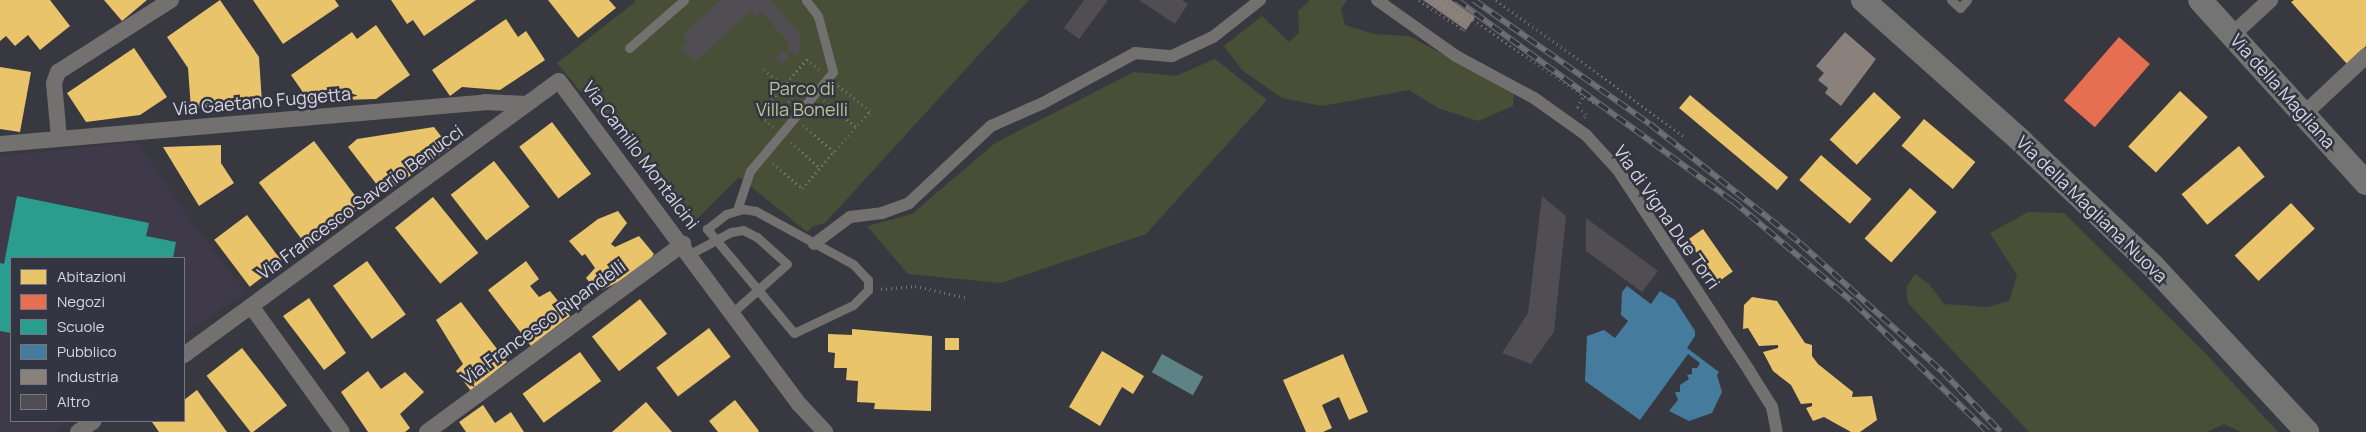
<!DOCTYPE html>
<style>
body{margin:0}
#map{position:relative;width:2366px;height:432px;overflow:hidden;background:#383840;font-family:Manrope,sans-serif}
div>[style]{position:absolute}
.education>*{inset:0;background:#3f3a4a}
.green>*{inset:0;background:#494e36}
.water>*{inset:0;background:#5e8387;transform-origin:0 0}
.homes>*{inset:0;background:#e9c46a;transform-origin:0 0}
.shops>*{inset:0;background:#e76f51;transform-origin:0 0}
.schools>*{inset:0;background:#2a9d8f}
.public>*{inset:0;background:#457b9d}
.industry>*{inset:0;background:#8a817c}
.building>*{inset:0;background:#504e53;transform-origin:0 0}
.path>*{height:3px;margin-top:-1.5px;transform-origin:0;background:repeating-linear-gradient(90deg,#767677 0 1px,transparent 0 5px)}
.service>*{height:9px;margin:-4.5px;padding:0 4.5px;transform-origin:4.5px;border-radius:4.5px;background:#727170}
.pedestrian>*{height:12px;margin:-6px;padding:0 6px;transform-origin:6px;border-radius:6px;background:#727170}
.minor>*{height:16px;margin:-8px;padding:0 8px;transform-origin:8px;border-radius:8px;background:#727170}
.secondary>*{height:24px;margin:-12px;padding:0 12px;transform-origin:12px;border-radius:12px;background:#747473}
.rail>*{height:5.5px;margin-top:-2.75px;transform-origin:0;background:repeating-linear-gradient(90deg,#343543 0 11px,#706f72 0 22px);box-sizing:border-box;border-block:1px solid #706f72}
span{translate:-50% -50%;white-space:nowrap;text-align:center;line-height:1.15;-webkit-text-stroke:5px #343543;paint-order:stroke}
.park-label{font-size:18px;color:#bcc68f}
.street-label{font-size:18px;color:#d6d7e0}
.legend{position:absolute;left:10px;top:257px;width:175px;height:165px;box-sizing:border-box;background:#343543;border:1px solid #757682;margin:0;padding:6px 9px;list-style:none;font-size:15px;color:#d6d7e0}
.legend li{display:flex;align-items:center;gap:10px;height:25px}
.legend b{width:25px;border:1px solid #757682}
</style>
<div id="map">
<div class="education">
<i style="clip-path:polygon(138px 142px,192px 223px,245px 291px,184px 336px,184px 258px,11px 258px,11px 421px,67px 421px,52px 432px,0 432px,0 156px)"></i>
</div>
<div class="green">
<i style="clip-path:polygon(634px 0,1029px 0,825px 223px,813px 226px,807px 232px,739px 177px,690px 226px,557px 63px,635px 2px)"></i>
<i style="clip-path:polygon(1310px 0,1347px 0,1341px 9px,1345px 25px,1374px 34px,1409px 36px,1514px 92px,1513px 106px,1478px 121px,1438px 108px,1409px 90px,1322px 106px,1282px 98px,1242px 70px,1224px 46px,1262px 16px,1289px 42px,1299px 33px,1298px 11px)"></i>
<i style="clip-path:polygon(1215px 59px,1267px 100px,1146px 234px,1001px 283px,908px 274px,867px 226px,912px 214px,995px 143px,1134px 72px,1176px 76px)"></i>
<i style="clip-path:polygon(2028px 212px,2064px 213px,2207px 355px,2278px 432px,2241px 432px,2224px 424px,2207px 432px,2029px 432px,1908px 303px,1906px 288px,1915px 274px,1929px 284px,1944px 304px,1987px 307px,2009px 301px,2017px 275px,1990px 233px)"></i>
</div>
<div class="water">
<i style="left:1162px;top:354px;width:47px;height:21px;rotate:29deg"></i>
</div>
<div class="homes">
<i style="clip-path:polygon(0 0,50px 0,70px 26px,40px 50px,28px 35px,15px 46px,6px 36px,0 41px)"></i>
<i style="clip-path:polygon(104px 0,147px 0,122px 21px)"></i>
<i style="clip-path:polygon(220px 0,259px 57px,262px 103px,191px 109px,188px 68px,167px 37px)"></i>
<i style="clip-path:polygon(253px 0,335px 0,339px 6px,283px 44px)"></i>
<i style="clip-path:polygon(391px 0,476px 0,424px 36px,413px 20px,407px 24px)"></i>
<i style="clip-path:polygon(548px 0,609px 0,616px 8px,578px 38px)"></i>
<i style="clip-path:polygon(2294px 0,2366px 0,2366px 46px,2347px 64px,2291px 2px)"></i>
<i style="clip-path:polygon(506px 19px,518px 37px,526px 31px,545px 60px,500px 90px,462px 87px,450px 96px,432px 70px)"></i>
<i style="clip-path:polygon(376px 25px,410px 75px,376px 99px,309px 101px,291px 75px,352px 32px,357px 39px)"></i>
<i style="clip-path:polygon(134px 48px,167px 97px,140px 115px,86px 122px,67px 93px)"></i>
<i style="clip-path:polygon(0 67px,31px 72px,20px 132px,0 129px)"></i>
<i style="left:2180px;top:91px;width:38px;height:76px;rotate:43deg"></i>
<i style="left:1874px;top:92px;width:37px;height:65px;rotate:43deg"></i>
<i style="left:1690px;top:95px;width:128px;height:17px;rotate:40deg"></i>
<i style="left:1924px;top:119px;width:67px;height:35px;rotate:40deg"></i>
<i style="left:552px;top:122px;width:65px;height:41px;rotate:53deg"></i>
<i style="clip-path:polygon(434px 127px,450px 148px,384px 194px,348px 147px,357px 139px)"></i>
<i style="left:314px;top:141px;width:81px;height:69px;rotate:53deg"></i>
<i style="clip-path:polygon(221px 145px,221px 163px,234px 183px,199px 206px,163px 147px)"></i>
<i style="left:2239px;top:146px;width:40px;height:75px;rotate:50deg"></i>
<i style="left:1821px;top:155px;width:67px;height:33px;rotate:41deg"></i>
<i style="left:494px;top:161px;width:58px;height:55px;rotate:52deg"></i>
<i style="left:1910px;top:188px;width:36px;height:68px;rotate:42deg"></i>
<i style="left:433px;top:197px;width:72px;height:49px;rotate:51deg"></i>
<i style="left:2291px;top:203px;width:35px;height:77px;rotate:47deg"></i>
<i style="clip-path:polygon(618px 211px,627px 223px,611px 244px,615px 247px,639px 236px,654px 254px,642px 270px,598px 292px,586px 278px,595px 268px,585px 254px,582px 256px,569px 241px,598px 219px)"></i>
<i style="left:247px;top:215px;width:59px;height:41px;rotate:53deg"></i>
<i style="left:1703px;top:229px;width:52px;height:19px;rotate:55deg"></i>
<i style="left:367px;top:261px;width:66px;height:42px;rotate:54deg"></i>
<i style="clip-path:polygon(526px 261px,539px 279px,530px 286px,539px 297px,550px 291px,570px 316px,531px 346px,488px 290px)"></i>
<i style="clip-path:polygon(1752px 297px,1777px 301px,1805px 343px,1812px 345px,1812px 356px,1818px 364px,1853px 392px,1852px 397px,1872px 396px,1877px 420px,1860px 432px,1851px 432px,1824px 417px,1813px 421px,1806px 408px,1812px 406px,1812px 403px,1801px 404px,1791px 385px,1773px 371px,1763px 352px,1778px 348px,1778px 345px,1759px 346px,1748px 328px,1743px 329px,1744px 305px)"></i>
<i style="clip-path:polygon(309px 298px,346px 353px,324px 370px,283px 316px)"></i>
<i style="left:640px;top:299px;width:44px;height:61px;rotate:52deg"></i>
<i style="clip-path:polygon(461px 302px,507px 362px,471px 391px,456px 371px,463px 364px,436px 320px)"></i>
<i style="left:709px;top:328px;width:36px;height:66px;rotate:53deg"></i>
<i style="clip-path:polygon(852px 329px,932px 336px,931px 411px,874px 409px,875px 403px,857px 402px,858px 381px,846px 380px,847px 368px,834px 368px,835px 353px,828px 352px,828px 334px,852px 335px)"></i>
<i style="left:945px;top:338px;width:14px;height:12px"></i>
<i style="left:242px;top:348px;width:73px;height:45px;rotate:52deg"></i>
<i style="clip-path:polygon(1102px 351px,1144px 376px,1133px 394px,1122px 387px,1100px 426px,1069px 407px)"></i>
<i style="left:580px;top:352px;width:36px;height:71px;rotate:54deg"></i>
<i style="clip-path:polygon(1343px 354px,1368px 412px,1349px 420px,1339px 397px,1322px 405px,1332px 428px,1323px 432px,1306px 432px,1283px 380px)"></i>
<i style="clip-path:polygon(368px 371px,381px 389px,405px 372px,424px 392px,400px 414px,410px 428px,405px 432px,368px 432px,341px 392px)"></i>
<i style="clip-path:polygon(197px 390px,227px 432px,159px 432px,152px 422px,184px 421px,184px 400px)"></i>
<i style="clip-path:polygon(735px 400px,759px 431px,758px 432px,718px 432px,709px 421px)"></i>
<i style="clip-path:polygon(646px 402px,672px 432px,612px 432px)"></i>
<i style="clip-path:polygon(483px 405px,495px 423px,511px 412px,524px 432px,466px 432px,459px 422px)"></i>
</div>
<div class="shops">
<i style="left:2119px;top:37px;width:41px;height:84px;rotate:41deg"></i>
</div>
<div class="schools">
<i style="clip-path:polygon(17px 196px,149px 223px,146px 236px,176px 242px,173px 258px,11px 258px,11px 333px,0 331px,0 263px,4px 264px)"></i>
</div>
<div class="public">
<i style="clip-path:polygon(1627px 286px,1651px 304px,1660px 291px,1675px 300px,1695px 331px,1695px 336px,1687px 348px,1719px 372px,1717px 375px,1722px 392px,1712px 413px,1689px 421px,1669px 411px,1678px 400px,1675px 392px,1680px 392px,1680px 385px,1689px 379px,1687px 375px,1692px 374px,1692px 368px,1697px 368px,1700px 363px,1688px 354px,1640px 420px,1585px 381px,1587px 336px,1604px 330px,1615px 338px,1628px 321px,1621px 315px,1622px 292px)"></i>
</div>
<div class="industry">
<i style="clip-path:polygon(1423px 0,1451px 0,1475px 17px,1466px 30px)"></i>
<i style="clip-path:polygon(1845px 32px,1876px 59px,1841px 106px,1825px 93px,1828px 88px,1818px 80px,1824px 73px,1816px 66px)"></i>
</div>
<div class="building">
<i style="clip-path:polygon(720px 0,771px 0,801px 35px,799px 52px,796px 56px,786px 48px,790px 44px,761px 12px,756px 17px,750px 11px,695px 62px,681px 48px,688px 41px,682px 35px)"></i>
<i style="clip-path:polygon(1084px 0,1108px 0,1079px 39px,1064px 28px)"></i>
<i style="clip-path:polygon(1139px 0,1182px 0,1188px 4px,1175px 24px)"></i>
<i style="left:783px;top:50px;width:9px;height:11px;rotate:41deg"></i>
<i style="clip-path:polygon(1542px 196px,1566px 216px,1554px 332px,1531px 364px,1502px 353px,1528px 313px)"></i>
<i style="clip-path:polygon(1586px 218px,1658px 271px,1642px 292px,1586px 251px)"></i>
</div>
<div class="path">
<i style="left:1419px;top:0;width:53px;rotate:34.3deg"></i>
<i style="left:1463px;top:30px;width:14px;rotate:-54deg"></i>
<i style="left:1444px;top:0;width:182px;rotate:34.5deg"></i>
<i style="left:1496px;top:0;width:232px;rotate:35.9deg"></i>
<i style="left:1433px;top:4px;width:40px;rotate:34.9deg"></i>
<i style="left:1427px;top:6px;width:7px;rotate:-56deg"></i>
<i style="left:764px;top:69px;width:38px;rotate:41deg"></i>
<i style="left:824px;top:100px;width:42px;rotate:40.2deg"></i>
<i style="left:789px;top:102px;width:9px;rotate:-63deg"></i>
<i style="left:793px;top:94px;width:9px;rotate:-27deg"></i>
<i style="left:1584px;top:117px;width:4px;rotate:-56deg"></i>
<i style="left:1586px;top:114px;width:11px;rotate:-142deg"></i>
<i style="left:1577px;top:107px;width:13px;rotate:-58deg"></i>
<i style="left:803px;top:125px;width:41px;rotate:41.1deg"></i>
<i style="left:773px;top:127px;width:17px;rotate:-140deg"></i>
<i style="left:760px;top:116px;width:38px;rotate:-53deg"></i>
<i style="left:783px;top:86px;width:36px;rotate:-48deg"></i>
<i style="left:807px;top:59px;width:16px;rotate:40deg"></i>
<i style="left:791px;top:142px;width:39px;rotate:42deg"></i>
<i style="left:773px;top:163px;width:38px;rotate:41deg"></i>
<i style="left:802px;top:188px;width:103px;rotate:-48.6deg"></i>
<i style="left:870px;top:111px;width:42px;rotate:-141.8deg"></i>
<i style="left:881px;top:289px;width:34px;rotate:-5deg"></i>
<i style="left:915px;top:286px;width:54px;rotate:12.8deg"></i>
</div>
<div class="service">
<i style="left:1951px;top:0;width:12px;rotate:42deg"></i>
<i style="left:1960px;top:8px;width:11px;rotate:-49deg"></i>
<i style="left:629px;top:48px;width:73px;rotate:-41.1deg"></i>
<i style="left:743px;top:209px;width:13px;rotate:9deg"></i>
<i style="left:756px;top:211px;width:111px;rotate:28.7deg"></i>
<i style="left:853px;top:264px;width:22px;rotate:47deg"></i>
<i style="left:868px;top:280px;width:10px;rotate:90deg"></i>
<i style="left:868px;top:290px;width:21px;rotate:135deg"></i>
<i style="left:853px;top:305px;width:65px;rotate:154.6deg"></i>
<i style="left:794px;top:333px;width:136px;rotate:-129.9deg"></i>
<i style="left:707px;top:229px;width:24px;rotate:-38deg"></i>
<i style="left:726px;top:214px;width:18px;rotate:-16deg"></i>
<i style="left:737px;top:210px;width:41px;rotate:-71.6deg"></i>
<i style="left:750px;top:171px;width:129px;rotate:-50deg"></i>
<i style="left:833px;top:72px;width:58px;rotate:-105deg"></i>
<i style="left:818px;top:16px;width:20px;rotate:-127deg"></i>
<i style="left:690px;top:254px;width:47px;rotate:-28.2deg"></i>
<i style="left:731px;top:232px;width:12px;rotate:-9deg"></i>
<i style="left:743px;top:230px;width:16px;rotate:27deg"></i>
<i style="left:757px;top:237px;width:40px;rotate:42deg"></i>
<i style="left:787px;top:264px;width:72px;rotate:138.4deg"></i>
</div>
<div class="pedestrian">
<i style="left:1377px;top:0;width:97px;rotate:35.3deg"></i>
<i style="left:1456px;top:56px;width:89px;rotate:28.3deg"></i>
<i style="left:1534px;top:98px;width:64px;rotate:35.4deg"></i>
<i style="left:1586px;top:135px;width:47px;rotate:47.6deg"></i>
<i style="left:1618px;top:170px;width:241px;rotate:56.8deg"></i>
<i style="left:1750px;top:372px;width:41px;rotate:57.8deg"></i>
<i style="left:1772px;top:407px;width:25px;rotate:79deg"></i>
<i style="left:814px;top:244px;width:45px;rotate:-36.9deg"></i>
<i style="left:850px;top:217px;width:32px;rotate:-7deg"></i>
<i style="left:882px;top:213px;width:29px;rotate:-20deg"></i>
<i style="left:909px;top:203px;width:112px;rotate:-43.2deg"></i>
<i style="left:991px;top:126px;width:57px;rotate:-23.9deg"></i>
<i style="left:1043px;top:103px;width:105px;rotate:-28.5deg"></i>
<i style="left:1135px;top:53px;width:37px;rotate:5deg"></i>
<i style="left:1172px;top:56px;width:45px;rotate:-24.9deg"></i>
<i style="left:1213px;top:37px;width:60px;rotate:-38.2deg"></i>
</div>
<div class="minor">
<i style="left:2232px;top:35px;width:52px;rotate:-42.6deg"></i>
<i style="left:2304px;top:114px;width:85px;rotate:-43.1deg"></i>
<i style="left:59px;top:138px;width:55px;rotate:-95.2deg"></i>
<i style="left:54px;top:83px;width:12px;rotate:-70deg"></i>
<i style="left:58px;top:72px;width:134px;rotate:-32.5deg"></i>
<i style="left:0;top:144px;width:487px;rotate:-4.9deg"></i>
<i style="left:485px;top:102px;width:42px;rotate:2.7deg"></i>
<i style="left:251px;top:306px;width:155px;rotate:54.2deg"></i>
<i style="left:184px;top:355px;width:464px;rotate:-36.2deg"></i>
<i style="left:559px;top:81px;width:404px;rotate:53.4deg"></i>
<i style="left:800px;top:405px;width:37px;rotate:47deg"></i>
<i style="left:78px;top:432px;width:19px;rotate:-35deg"></i>
<i style="left:427px;top:432px;width:318px;rotate:-36.3deg"></i>
</div>
<div class="secondary">
<i style="left:1863px;top:0;width:212px;rotate:41.7deg"></i>
<i style="left:2021px;top:141px;width:180px;rotate:43.4deg"></i>
<i style="left:2152px;top:265px;width:228px;rotate:47.1deg"></i>
<i style="left:2200px;top:0;width:247px;rotate:47.8deg"></i>
</div>
<div class="rail">
<i style="left:1457px;top:0;width:341px;rotate:36.1deg"></i>
<i style="left:1733px;top:201px;width:158px;rotate:40.1deg"></i>
<i style="left:1854px;top:303px;width:186px;rotate:43.9deg"></i>
<i style="left:1474px;top:0;width:215px;rotate:35.2deg"></i>
<i style="left:1650px;top:124px;width:191px;rotate:38.4deg"></i>
<i style="left:1800px;top:243px;width:193px;rotate:42.1deg"></i>
<i style="left:1943px;top:372px;width:83px;rotate:46deg"></i>
</div>
<div class="park-label">
<span style="left:802px;top:99px">Parco di<br>Villa Bonelli</span>
</div>
<div class="street-label">
<span style="left:2283px;top:91px;rotate:48deg">Via della Magliana</span>
<span style="left:262px;top:101px;rotate:-5deg">Via Gaetano Fuggetta</span>
<span style="left:641px;top:155px;rotate:53deg">Via Camillo Montalcini</span>
<span style="left:360px;top:202px;rotate:-36deg">Via Francesco Saverio Benucci</span>
<span style="left:2092px;top:209px;rotate:44deg">Via della Magliana Nuova</span>
<span style="left:1667px;top:217px;rotate:55deg">Via di Vigna Due Torri</span>
<span style="left:543px;top:322px;rotate:-36deg">Via Francesco Ripandelli</span>
</div>
<ul class="legend">
<li><b style="height:14px;background:#e9c46a"></b>Abitazioni</li>
<li><b style="height:14px;background:#e76f51"></b>Negozi</li>
<li><b style="height:14px;background:#2a9d8f"></b>Scuole</li>
<li><b style="height:14px;background:#457b9d"></b>Pubblico</li>
<li><b style="height:14px;background:#8a817c"></b>Industria</li>
<li><b style="height:14px;background:#504e53"></b>Altro</li>
</ul>
</div>
